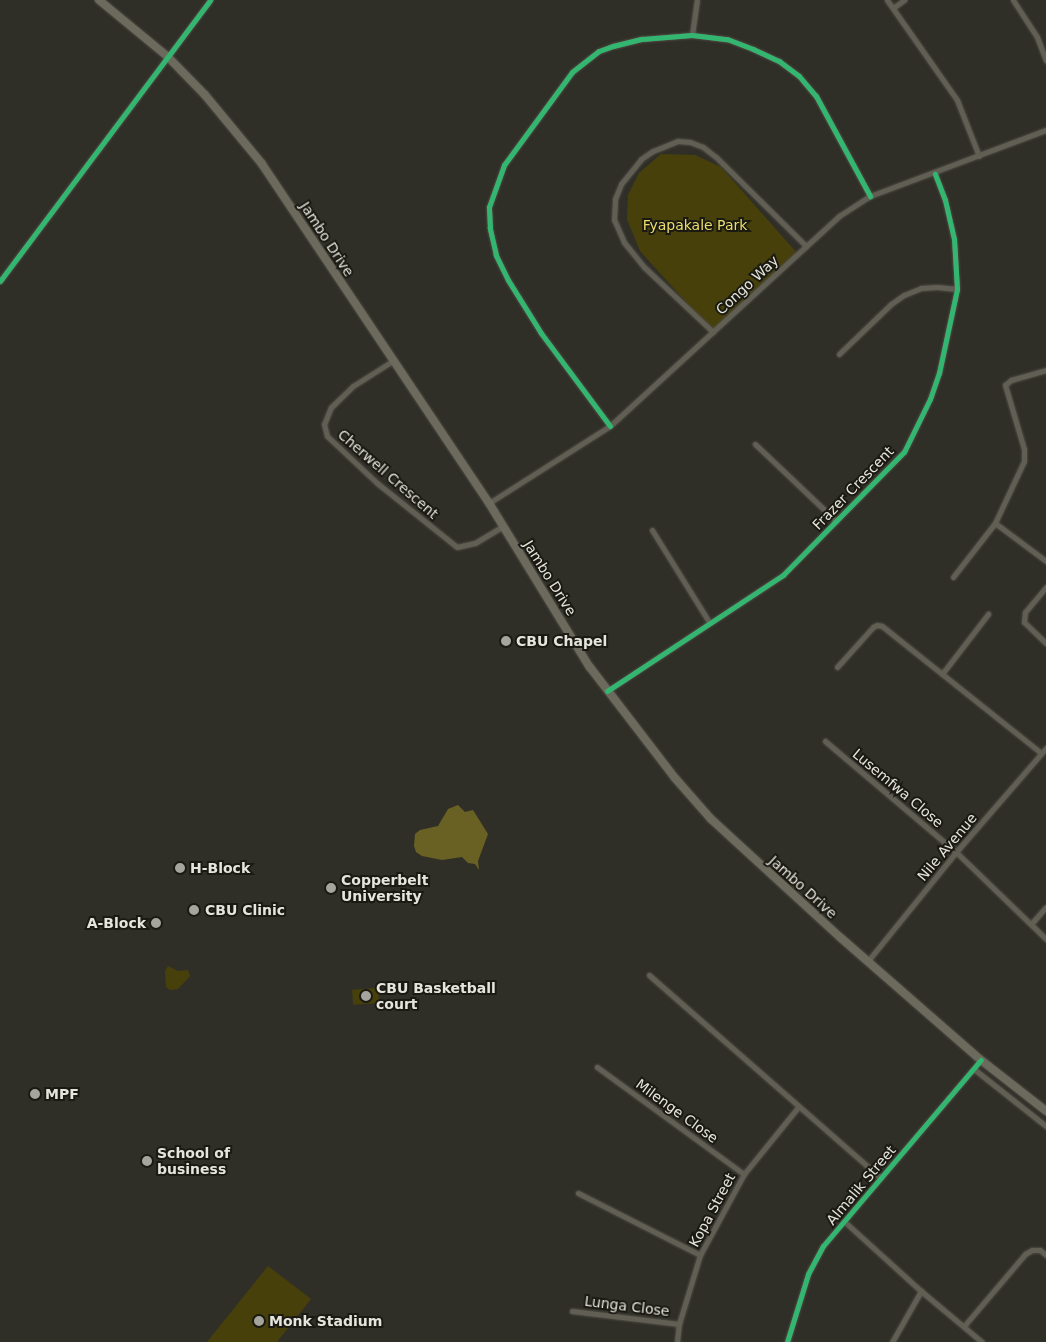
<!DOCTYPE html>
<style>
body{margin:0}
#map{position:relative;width:1046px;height:1342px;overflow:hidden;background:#302f27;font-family:"DejaVu Sans",sans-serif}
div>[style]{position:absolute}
.green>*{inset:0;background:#47400b;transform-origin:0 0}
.water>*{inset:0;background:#696124}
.roads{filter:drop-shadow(0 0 1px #4c4b45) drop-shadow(0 0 1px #4c4b45)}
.street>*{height:5px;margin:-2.5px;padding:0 2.5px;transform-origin:2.5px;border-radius:2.5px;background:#615f54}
.secondary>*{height:8px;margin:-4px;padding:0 4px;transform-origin:4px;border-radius:4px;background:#6c6a5c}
.cycleway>*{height:5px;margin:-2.5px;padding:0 2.5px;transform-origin:2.5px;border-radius:2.5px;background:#33b770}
.dots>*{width:14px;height:14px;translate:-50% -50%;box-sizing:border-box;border:2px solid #1a1a13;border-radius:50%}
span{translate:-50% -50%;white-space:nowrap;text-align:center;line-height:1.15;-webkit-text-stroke:4px #1a1a13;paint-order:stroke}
.park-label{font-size:14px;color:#eddd69}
.street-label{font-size:14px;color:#e6e5dc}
.poi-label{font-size:14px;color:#e6e5dc;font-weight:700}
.left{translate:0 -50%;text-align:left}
.right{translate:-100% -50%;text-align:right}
</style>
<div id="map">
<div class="green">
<i style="clip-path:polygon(661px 154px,695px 155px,721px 167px,797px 253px,712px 331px,640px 251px,627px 219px,628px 195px,639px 173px)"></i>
<i style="clip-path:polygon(168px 966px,178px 971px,188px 970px,190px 976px,178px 989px,170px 990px,166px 987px,165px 971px)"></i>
<i style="left:378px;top:988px;width:15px;height:26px;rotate:86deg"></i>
<i style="clip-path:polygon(268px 1266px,311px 1299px,277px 1342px,207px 1342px)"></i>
</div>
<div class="water">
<i style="clip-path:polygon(458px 805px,465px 812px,473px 810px,488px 834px,478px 861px,479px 870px,475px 864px,468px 863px,462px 857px,442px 860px,422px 856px,416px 852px,414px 846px,415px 834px,420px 830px,438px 826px,448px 809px)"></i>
</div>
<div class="roads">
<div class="street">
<i style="left:887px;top:0;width:122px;rotate:55deg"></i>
<i style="left:957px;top:100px;width:60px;rotate:68.6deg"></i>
<i style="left:1013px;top:0;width:44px;rotate:57deg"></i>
<i style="left:1037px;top:37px;width:25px;rotate:69deg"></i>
<i style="left:893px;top:8px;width:14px;rotate:-36deg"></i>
<i style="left:692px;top:35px;width:35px;rotate:-82deg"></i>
<i style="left:0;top:281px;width:351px;rotate:-53.2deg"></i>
<i style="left:713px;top:332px;width:95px;rotate:-136.7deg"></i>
<i style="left:644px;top:267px;width:32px;rotate:-129deg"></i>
<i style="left:624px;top:242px;width:24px;rotate:-114deg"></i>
<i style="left:614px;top:220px;width:21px;rotate:-87deg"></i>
<i style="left:615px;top:199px;width:16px;rotate:-68deg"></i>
<i style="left:621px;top:184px;width:32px;rotate:-51deg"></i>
<i style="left:641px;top:159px;width:14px;rotate:-34deg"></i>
<i style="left:653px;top:151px;width:27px;rotate:-22deg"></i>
<i style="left:678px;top:141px;width:12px;rotate:5deg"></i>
<i style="left:690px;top:142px;width:14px;rotate:21deg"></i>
<i style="left:703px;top:147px;width:16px;rotate:38deg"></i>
<i style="left:716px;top:157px;width:127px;rotate:44.7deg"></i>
<i style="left:839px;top:354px;width:72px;rotate:-43.9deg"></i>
<i style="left:891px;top:304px;width:16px;rotate:-35deg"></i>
<i style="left:904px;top:295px;width:18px;rotate:-22deg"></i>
<i style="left:921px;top:288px;width:16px;rotate:-4deg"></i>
<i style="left:937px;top:287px;width:20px;rotate:6deg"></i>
<i style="left:394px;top:360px;width:49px;rotate:147.6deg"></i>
<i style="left:353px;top:386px;width:30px;rotate:136deg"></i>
<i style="left:331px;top:407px;width:18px;rotate:112deg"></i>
<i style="left:324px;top:424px;width:12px;rotate:76deg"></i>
<i style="left:327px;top:436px;width:69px;rotate:43.2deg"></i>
<i style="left:377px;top:483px;width:102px;rotate:38.7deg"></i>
<i style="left:457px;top:547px;width:18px;rotate:-13deg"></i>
<i style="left:475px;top:543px;width:33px;rotate:-31deg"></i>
<i style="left:610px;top:426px;width:116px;rotate:-126.6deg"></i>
<i style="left:541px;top:333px;width:62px;rotate:-121.9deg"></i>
<i style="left:508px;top:280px;width:28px;rotate:-116deg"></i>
<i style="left:496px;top:255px;width:28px;rotate:-103deg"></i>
<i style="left:490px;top:228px;width:21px;rotate:-93deg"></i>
<i style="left:489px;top:207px;width:45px;rotate:-70.3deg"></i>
<i style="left:504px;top:165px;width:115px;rotate:-53.8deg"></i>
<i style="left:572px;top:72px;width:34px;rotate:-38deg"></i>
<i style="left:599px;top:51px;width:15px;rotate:-20deg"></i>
<i style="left:613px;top:46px;width:30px;rotate:-14deg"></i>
<i style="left:642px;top:39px;width:50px;rotate:-4.6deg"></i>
<i style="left:692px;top:35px;width:35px;rotate:7deg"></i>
<i style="left:727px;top:39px;width:28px;rotate:21deg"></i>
<i style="left:753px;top:49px;width:29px;rotate:25deg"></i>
<i style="left:779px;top:61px;width:25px;rotate:37deg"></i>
<i style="left:799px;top:76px;width:26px;rotate:50deg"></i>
<i style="left:816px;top:96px;width:114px;rotate:61.6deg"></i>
<i style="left:755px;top:444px;width:112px;rotate:43.5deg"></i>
<i style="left:489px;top:503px;width:143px;rotate:-32.5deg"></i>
<i style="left:610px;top:426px;width:311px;rotate:-42.5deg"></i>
<i style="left:839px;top:216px;width:37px;rotate:-33deg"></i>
<i style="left:870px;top:196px;width:188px;rotate:-20.6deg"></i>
<i style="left:995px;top:523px;width:64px;rotate:36.7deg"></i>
<i style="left:652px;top:530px;width:108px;rotate:58.2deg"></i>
<i style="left:953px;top:577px;width:68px;rotate:-52.1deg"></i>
<i style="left:995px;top:523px;width:68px;rotate:-64.9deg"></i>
<i style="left:1024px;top:461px;width:12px;rotate:-90deg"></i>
<i style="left:1024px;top:449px;width:67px;rotate:-106.5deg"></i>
<i style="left:1005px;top:385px;width:8px;rotate:-40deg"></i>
<i style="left:1011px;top:380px;width:36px;rotate:-16deg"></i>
<i style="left:1046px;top:587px;width:33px;rotate:130deg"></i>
<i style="left:1025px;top:612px;width:10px;rotate:96deg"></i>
<i style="left:1024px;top:622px;width:30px;rotate:44deg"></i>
<i style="left:837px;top:667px;width:54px;rotate:-48deg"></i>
<i style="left:873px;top:627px;width:4px;rotate:-27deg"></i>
<i style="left:877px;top:625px;width:5px;rotate:11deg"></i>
<i style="left:882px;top:626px;width:203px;rotate:38.6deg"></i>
<i style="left:942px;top:674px;width:76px;rotate:-52.5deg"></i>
<i style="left:607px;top:691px;width:211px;rotate:-33.4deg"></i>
<i style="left:783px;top:575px;width:173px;rotate:-45.5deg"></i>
<i style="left:904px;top:452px;width:59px;rotate:-63.9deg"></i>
<i style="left:930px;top:399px;width:28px;rotate:-71deg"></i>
<i style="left:939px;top:373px;width:86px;rotate:-77.9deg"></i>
<i style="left:957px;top:289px;width:50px;rotate:-93.4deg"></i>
<i style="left:954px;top:239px;width:40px;rotate:-103deg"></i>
<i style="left:945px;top:200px;width:28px;rotate:-111deg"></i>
<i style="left:825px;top:741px;width:172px;rotate:40.3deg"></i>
<i style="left:956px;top:852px;width:125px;rotate:44deg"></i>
<i style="left:1032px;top:923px;width:21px;rotate:-49deg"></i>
<i style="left:867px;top:962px;width:141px;rotate:-51deg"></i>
<i style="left:956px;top:852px;width:138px;rotate:-49.1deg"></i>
<i style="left:649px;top:975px;width:308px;rotate:41.2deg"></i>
<i style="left:597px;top:1067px;width:182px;rotate:36.1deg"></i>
<i style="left:974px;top:1069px;width:92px;rotate:38.4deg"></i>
<i style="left:578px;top:1193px;width:137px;rotate:26.9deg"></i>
<i style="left:846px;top:1223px;width:101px;rotate:42.2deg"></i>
<i style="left:921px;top:1291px;width:80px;rotate:39.9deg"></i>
<i style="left:572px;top:1311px;width:108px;rotate:6.9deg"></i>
<i style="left:964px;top:1326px;width:94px;rotate:-49.7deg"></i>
<i style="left:1025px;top:1254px;width:8px;rotate:-30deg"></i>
<i style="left:1032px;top:1250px;width:8px"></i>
<i style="left:1040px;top:1250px;width:8px;rotate:40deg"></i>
<i style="left:677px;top:1342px;width:18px;rotate:-84deg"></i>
<i style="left:679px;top:1324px;width:72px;rotate:-73.1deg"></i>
<i style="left:700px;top:1255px;width:92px;rotate:-61.5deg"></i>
<i style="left:744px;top:1174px;width:87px;rotate:-51deg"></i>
<i style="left:787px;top:1342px;width:71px;rotate:-72.8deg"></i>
<i style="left:808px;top:1274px;width:32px;rotate:-62deg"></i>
<i style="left:823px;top:1246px;width:244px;rotate:-49.7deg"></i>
<i style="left:892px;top:1342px;width:59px;rotate:-60.4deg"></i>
</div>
<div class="secondary">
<i style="left:99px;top:0;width:88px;rotate:39.5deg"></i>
<i style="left:167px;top:56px;width:54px;rotate:45.7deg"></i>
<i style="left:205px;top:95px;width:89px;rotate:50.4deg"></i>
<i style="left:262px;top:164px;width:408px;rotate:56.2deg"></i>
<i style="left:489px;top:503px;width:191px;rotate:58.5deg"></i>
<i style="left:589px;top:666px;width:141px;rotate:52.5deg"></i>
<i style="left:675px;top:778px;width:55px;rotate:48.7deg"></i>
<i style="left:711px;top:819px;width:176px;rotate:42.5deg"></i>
<i style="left:841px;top:938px;width:186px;rotate:41.1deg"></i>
<i style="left:981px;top:1060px;width:83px;rotate:38.1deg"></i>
</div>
</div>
<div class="cycleway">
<i style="left:0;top:281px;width:351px;rotate:-53.2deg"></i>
<i style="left:610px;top:426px;width:116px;rotate:-126.6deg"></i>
<i style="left:541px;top:333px;width:62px;rotate:-121.9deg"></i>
<i style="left:508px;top:280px;width:28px;rotate:-116deg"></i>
<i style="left:496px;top:255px;width:28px;rotate:-103deg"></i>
<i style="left:490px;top:228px;width:21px;rotate:-93deg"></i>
<i style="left:489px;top:207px;width:45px;rotate:-70.3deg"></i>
<i style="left:504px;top:165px;width:115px;rotate:-53.8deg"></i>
<i style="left:572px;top:72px;width:34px;rotate:-38deg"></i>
<i style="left:599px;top:51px;width:15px;rotate:-20deg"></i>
<i style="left:613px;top:46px;width:30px;rotate:-14deg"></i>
<i style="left:642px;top:39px;width:50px;rotate:-4.6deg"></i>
<i style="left:692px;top:35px;width:35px;rotate:7deg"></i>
<i style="left:727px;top:39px;width:28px;rotate:21deg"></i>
<i style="left:753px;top:49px;width:29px;rotate:25deg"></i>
<i style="left:779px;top:61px;width:25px;rotate:37deg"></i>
<i style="left:799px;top:76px;width:26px;rotate:50deg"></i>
<i style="left:816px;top:96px;width:114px;rotate:61.6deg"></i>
<i style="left:607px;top:691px;width:211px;rotate:-33.4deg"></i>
<i style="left:783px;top:575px;width:173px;rotate:-45.5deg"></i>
<i style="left:904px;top:452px;width:59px;rotate:-63.9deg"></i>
<i style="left:930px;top:399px;width:28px;rotate:-71deg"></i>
<i style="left:939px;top:373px;width:86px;rotate:-77.9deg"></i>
<i style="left:957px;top:289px;width:50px;rotate:-93.4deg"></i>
<i style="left:954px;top:239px;width:40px;rotate:-103deg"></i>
<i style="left:945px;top:200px;width:28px;rotate:-111deg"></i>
<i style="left:787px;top:1342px;width:71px;rotate:-72.8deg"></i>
<i style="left:808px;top:1274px;width:32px;rotate:-62deg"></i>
<i style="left:823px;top:1246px;width:244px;rotate:-49.7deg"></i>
</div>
<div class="dots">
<i style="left:506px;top:641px;background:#a6a59d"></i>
<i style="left:180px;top:868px;background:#a6a59d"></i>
<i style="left:331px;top:888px;background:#a6a59d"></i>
<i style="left:194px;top:910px;background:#a6a59d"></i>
<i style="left:156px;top:923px;background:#a6a59d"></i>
<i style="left:366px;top:996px;background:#a6a59d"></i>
<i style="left:35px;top:1094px;background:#a6a59d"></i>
<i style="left:147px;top:1161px;background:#a6a59d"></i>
<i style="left:259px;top:1321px;background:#a6a59d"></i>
</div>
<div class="park-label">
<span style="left:695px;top:225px">Fyapakale Park</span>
</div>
<div class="street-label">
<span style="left:327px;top:239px;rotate:57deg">Jambo Drive</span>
<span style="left:747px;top:285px;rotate:-43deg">Congo Way</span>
<span style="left:388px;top:474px;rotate:41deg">Cherwell Crescent</span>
<span style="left:853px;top:488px;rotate:-46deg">Frazer Crescent</span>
<span style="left:550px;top:578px;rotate:58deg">Jambo Drive</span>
<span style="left:898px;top:788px;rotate:40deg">Lusemfwa Close</span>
<span style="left:947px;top:847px;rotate:-50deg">Nile Avenue</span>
<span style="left:803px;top:887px;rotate:42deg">Jambo Drive</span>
<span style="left:677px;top:1111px;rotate:36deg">Milenge Close</span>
<span style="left:861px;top:1185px;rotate:-50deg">Almalik Street</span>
<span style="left:712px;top:1210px;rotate:-62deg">Kopa Street</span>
<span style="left:627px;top:1306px;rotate:7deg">Lunga Close</span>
</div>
<div class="poi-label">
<span class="left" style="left:516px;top:641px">CBU Chapel</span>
<span class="left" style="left:190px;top:868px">H-Block</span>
<span class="left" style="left:341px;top:888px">Copperbelt<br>University</span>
<span class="left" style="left:205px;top:910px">CBU Clinic</span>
<span class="right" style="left:146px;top:923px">A-Block</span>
<span class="left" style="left:376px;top:996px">CBU Basketball<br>court</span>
<span class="left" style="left:45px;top:1094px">MPF</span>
<span class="left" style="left:157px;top:1161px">School of<br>business</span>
<span class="left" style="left:269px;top:1321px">Monk Stadium</span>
</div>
</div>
